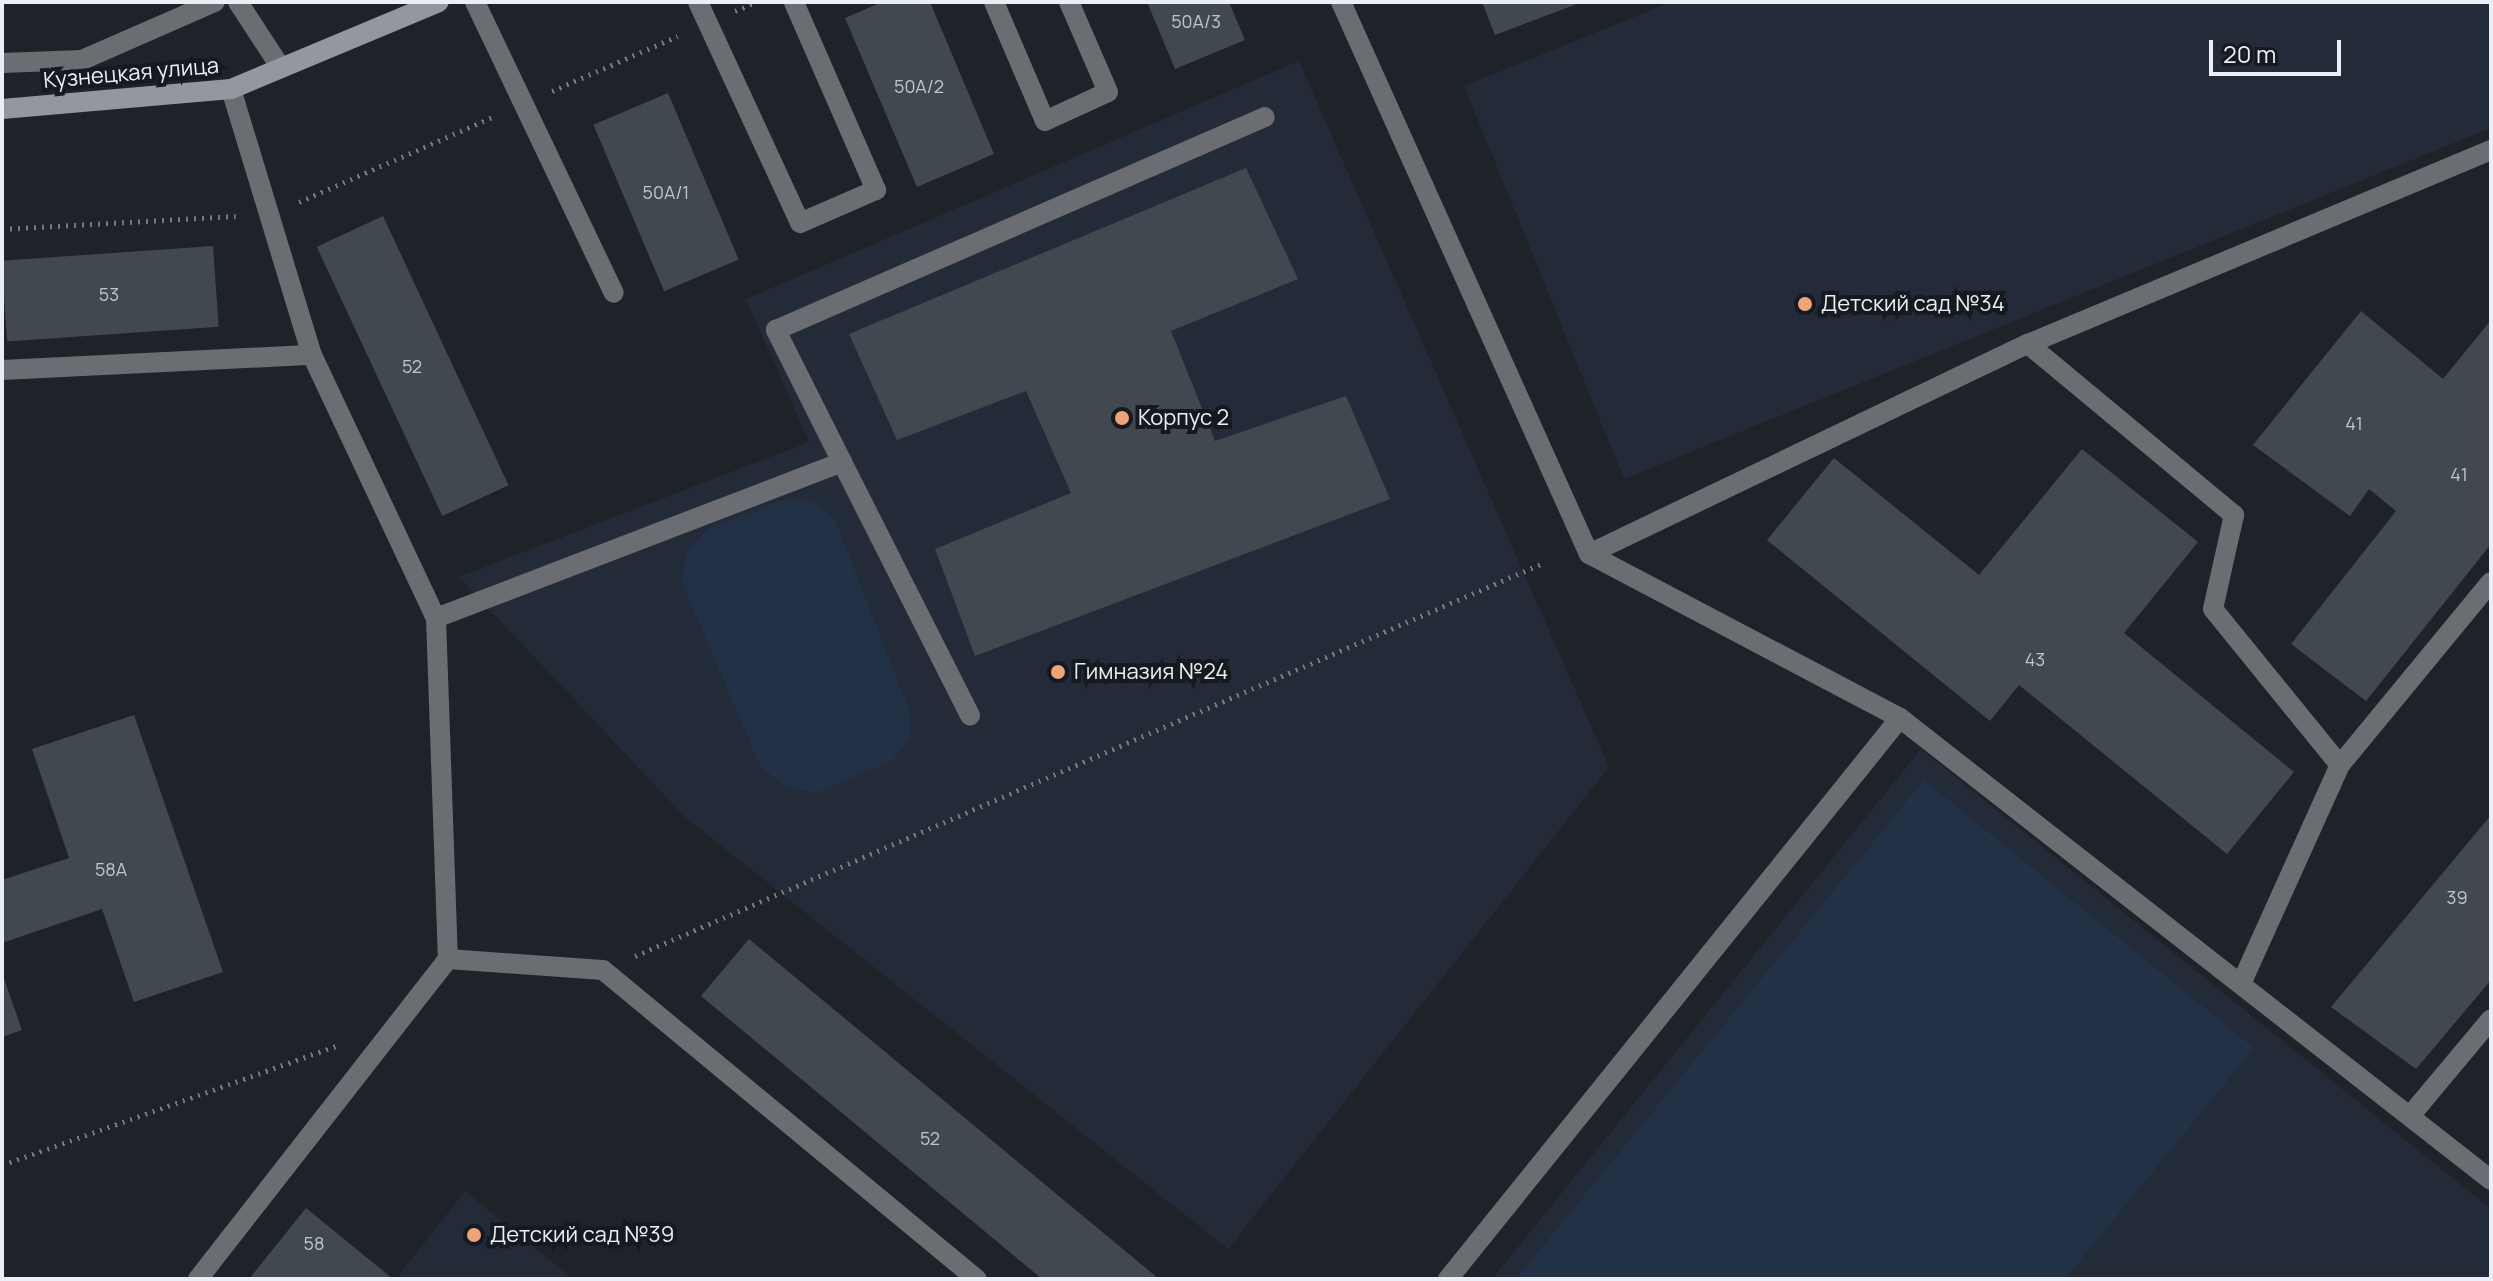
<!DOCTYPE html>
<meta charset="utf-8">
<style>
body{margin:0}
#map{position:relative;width:2493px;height:1281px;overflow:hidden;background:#1e232a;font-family:Manrope,sans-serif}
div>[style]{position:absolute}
.built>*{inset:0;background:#232b38}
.green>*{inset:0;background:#223146}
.building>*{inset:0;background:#424850;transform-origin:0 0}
.path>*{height:5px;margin-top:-2.5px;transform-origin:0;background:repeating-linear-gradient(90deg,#75797f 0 2px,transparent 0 8px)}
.lane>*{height:20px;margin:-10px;padding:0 10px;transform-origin:10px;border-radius:10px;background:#6a6d71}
.secondary>*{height:20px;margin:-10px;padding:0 10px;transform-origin:10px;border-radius:10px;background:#93979e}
.dots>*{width:22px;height:22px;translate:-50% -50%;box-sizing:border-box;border:4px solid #151920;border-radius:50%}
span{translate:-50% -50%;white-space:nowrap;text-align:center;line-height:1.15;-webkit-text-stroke:8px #151920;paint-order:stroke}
.number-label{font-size:18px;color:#c1c4cb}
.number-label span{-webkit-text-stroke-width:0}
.street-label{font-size:22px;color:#ebeef4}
.poi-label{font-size:22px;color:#ebeef4}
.left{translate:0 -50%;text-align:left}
.frame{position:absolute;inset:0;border:4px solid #ebeef4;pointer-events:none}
.scale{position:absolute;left:2209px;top:40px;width:132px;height:36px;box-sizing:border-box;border:4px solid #ebeef4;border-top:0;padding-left:10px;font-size:24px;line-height:28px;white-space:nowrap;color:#ebeef4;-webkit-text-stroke:6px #151920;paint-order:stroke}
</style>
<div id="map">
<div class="built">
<i style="clip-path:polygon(1671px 2px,2491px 2px,2491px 128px,1624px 479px,1464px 86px)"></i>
<i style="clip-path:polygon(1299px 61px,1609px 767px,1228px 1249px,684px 816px,459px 577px,809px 442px,746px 299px)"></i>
<i style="clip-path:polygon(1921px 749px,2491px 1209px,2491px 1279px,1492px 1279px)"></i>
<i style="clip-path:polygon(465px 1191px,573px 1279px,396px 1279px)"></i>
</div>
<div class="green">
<i style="clip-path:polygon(786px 499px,814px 501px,835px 520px,910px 712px,909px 739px,892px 761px,816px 793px,784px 786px,760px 766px,682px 582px,686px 553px,707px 529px)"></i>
<i style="clip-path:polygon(1924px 780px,2254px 1048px,2065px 1279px,1516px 1279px)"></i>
</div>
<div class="building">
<i style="clip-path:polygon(882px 2px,930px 2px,994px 154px,917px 187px,845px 18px)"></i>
<i style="clip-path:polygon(1147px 2px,1229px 2px,1245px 40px,1175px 69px)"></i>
<i style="clip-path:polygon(1482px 2px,1582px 2px,1495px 35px)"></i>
<i style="left:668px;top:93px;width:181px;height:81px;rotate:67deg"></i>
<i style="clip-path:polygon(1246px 168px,1298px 279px,1171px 331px,1215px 441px,1346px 396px,1390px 499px,975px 656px,935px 549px,1071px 493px,1026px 391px,897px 440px,849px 334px)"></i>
<i style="left:383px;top:216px;width:297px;height:73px;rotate:65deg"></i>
<i style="left:213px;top:246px;width:81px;height:212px;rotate:86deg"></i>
<i style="clip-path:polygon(2361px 311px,2443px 379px,2491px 320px,2491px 544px,2366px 701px,2291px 644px,2396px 511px,2369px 489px,2350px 516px,2253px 445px)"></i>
<i style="clip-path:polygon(2082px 449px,2198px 542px,2124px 633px,2294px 772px,2227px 854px,2019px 685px,1990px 721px,1767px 540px,1834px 458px,1979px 575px)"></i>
<i style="clip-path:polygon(134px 715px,223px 972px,134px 1002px,102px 909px,2px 943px,2px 880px,69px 858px,32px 749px)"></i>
<i style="clip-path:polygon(2491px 815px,2491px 980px,2416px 1069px,2331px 1007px)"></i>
<i style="clip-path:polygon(749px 939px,1159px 1279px,1042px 1279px,701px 996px)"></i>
<i style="clip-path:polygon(2px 973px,22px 1030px,2px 1037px)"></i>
<i style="clip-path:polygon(306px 1208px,393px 1279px,249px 1279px)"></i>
</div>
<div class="path">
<i style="left:735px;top:11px;width:23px;rotate:-23deg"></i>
<i style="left:552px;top:91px;width:137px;rotate:-23.6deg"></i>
<i style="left:299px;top:202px;width:214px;rotate:-23.7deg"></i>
<i style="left:2px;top:229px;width:234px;rotate:-3.2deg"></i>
<i style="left:635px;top:956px;width:987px;rotate:-23.4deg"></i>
<i style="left:2px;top:1165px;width:358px;rotate:-19.6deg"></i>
</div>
<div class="lane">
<i style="left:238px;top:2px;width:79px;rotate:56.9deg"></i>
<i style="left:475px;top:2px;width:322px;rotate:64.5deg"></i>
<i style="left:698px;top:2px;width:243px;rotate:65.2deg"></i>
<i style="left:800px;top:223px;width:83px;rotate:-23.5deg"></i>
<i style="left:876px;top:190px;width:205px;rotate:-113.6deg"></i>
<i style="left:994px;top:2px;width:129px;rotate:66.8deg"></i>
<i style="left:1045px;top:121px;width:69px;rotate:-24.7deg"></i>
<i style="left:1108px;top:92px;width:98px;rotate:-113.4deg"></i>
<i style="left:1341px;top:2px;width:605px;rotate:65.81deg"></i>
<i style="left:1589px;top:554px;width:352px;rotate:27.8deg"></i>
<i style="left:1900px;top:718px;width:750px;rotate:38.02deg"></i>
<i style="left:2px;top:63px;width:80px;rotate:-2.1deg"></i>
<i style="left:82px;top:60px;width:145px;rotate:-23.6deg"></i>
<i style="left:231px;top:89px;width:278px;rotate:73.1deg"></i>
<i style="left:2028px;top:344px;width:268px;rotate:39.7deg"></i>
<i style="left:2234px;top:515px;width:96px;rotate:102.6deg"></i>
<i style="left:2213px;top:609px;width:201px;rotate:50.9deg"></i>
<i style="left:2px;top:370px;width:310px;rotate:-2.8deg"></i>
<i style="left:312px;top:355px;width:291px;rotate:64.8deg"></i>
<i style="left:436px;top:618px;width:341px;rotate:88deg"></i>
<i style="left:448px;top:959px;width:406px;rotate:128deg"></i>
<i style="left:842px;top:462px;width:148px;rotate:-116.6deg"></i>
<i style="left:776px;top:330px;width:533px;rotate:-23.54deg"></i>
<i style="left:1589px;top:554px;width:487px;rotate:-25.6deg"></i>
<i style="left:2028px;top:344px;width:502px;rotate:-22.73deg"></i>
<i style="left:436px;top:618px;width:435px;rotate:-21deg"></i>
<i style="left:842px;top:462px;width:284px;rotate:63.2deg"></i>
<i style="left:448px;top:959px;width:155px;rotate:4.1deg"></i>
<i style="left:603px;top:970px;width:485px;rotate:39.6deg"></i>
<i style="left:2241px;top:984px;width:240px;rotate:-65.7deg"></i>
<i style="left:2340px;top:765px;width:237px;rotate:-50.5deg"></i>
<i style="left:2410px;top:1116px;width:126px;rotate:-50.1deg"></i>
<i style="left:1448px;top:1279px;width:720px;rotate:-51.14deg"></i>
</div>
<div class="secondary">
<i style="left:2px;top:109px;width:230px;rotate:-5deg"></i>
<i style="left:231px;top:89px;width:225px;rotate:-22.7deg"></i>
</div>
<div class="dots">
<i style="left:1805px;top:304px;background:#f0a279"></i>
<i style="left:1122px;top:418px;background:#f0a279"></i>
<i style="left:1058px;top:672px;background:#f0a279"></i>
<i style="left:474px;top:1235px;background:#f0a279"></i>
</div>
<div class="number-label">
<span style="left:1196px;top:21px">50А/3</span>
<span style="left:919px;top:86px">50А/2</span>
<span style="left:666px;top:192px">50А/1</span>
<span style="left:109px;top:294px">53</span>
<span style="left:412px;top:366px">52</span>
<span style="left:2354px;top:423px">41</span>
<span style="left:2459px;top:474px">41</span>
<span style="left:2035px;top:659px">43</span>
<span style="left:111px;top:869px">58А</span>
<span style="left:2457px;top:897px">39</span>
<span style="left:930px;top:1138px">52</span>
<span style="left:314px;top:1243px">58</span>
</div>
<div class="street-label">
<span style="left:131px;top:73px;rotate:-5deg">Кузнецкая улица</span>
</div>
<div class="poi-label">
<span class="left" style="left:1821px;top:304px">Детский сад №34</span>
<span class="left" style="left:1138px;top:418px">Корпус 2</span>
<span class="left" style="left:1074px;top:672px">Гимназия №24</span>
<span class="left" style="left:490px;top:1235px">Детский сад №39</span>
</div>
<div class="frame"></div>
<div class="scale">20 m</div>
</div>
